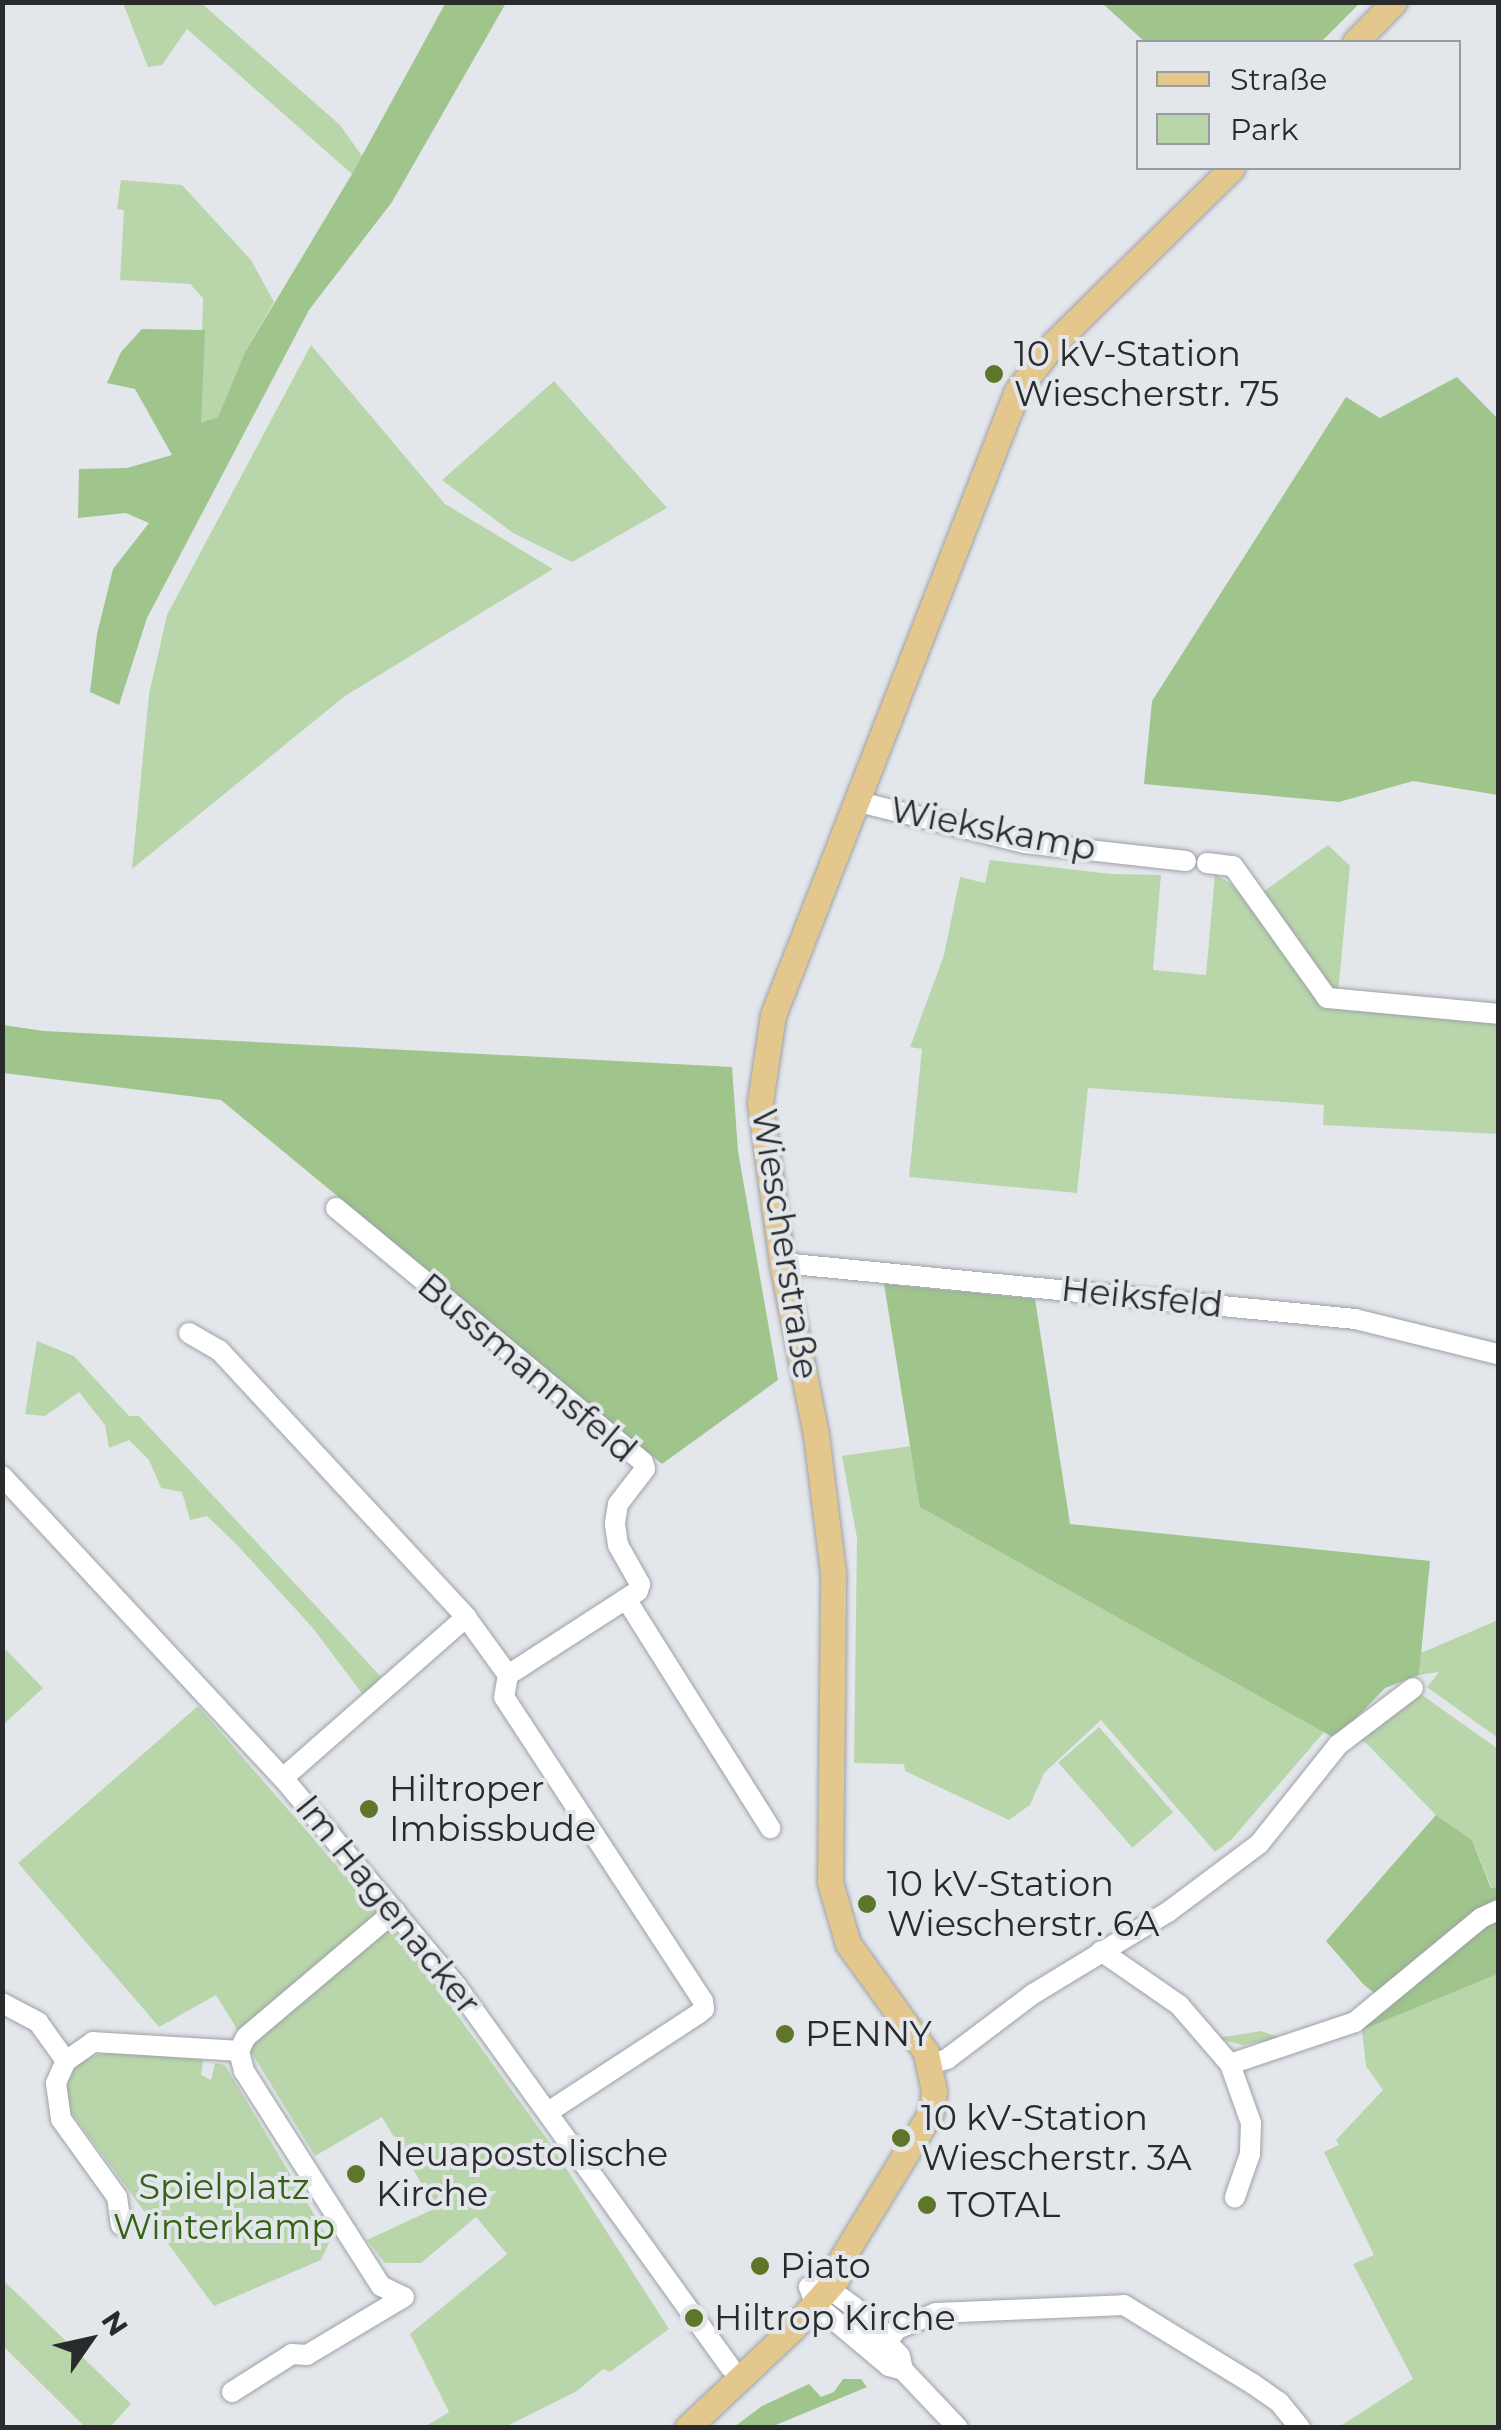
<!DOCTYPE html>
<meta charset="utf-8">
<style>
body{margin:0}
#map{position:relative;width:1501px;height:2430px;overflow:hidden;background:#e3e7ec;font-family:Montserrat,sans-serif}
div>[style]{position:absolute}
.green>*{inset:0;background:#b9d6ab;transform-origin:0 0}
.forest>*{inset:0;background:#9fc48c}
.roads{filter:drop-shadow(0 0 2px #9da1a6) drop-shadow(0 0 2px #9da1a6)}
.minor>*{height:20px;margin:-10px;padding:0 10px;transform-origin:10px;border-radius:10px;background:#fff}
.major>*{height:25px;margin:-12.5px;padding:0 12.5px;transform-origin:12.5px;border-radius:12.5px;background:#e3c78d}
.dots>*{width:28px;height:28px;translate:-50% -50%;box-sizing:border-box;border:5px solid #e3e7ec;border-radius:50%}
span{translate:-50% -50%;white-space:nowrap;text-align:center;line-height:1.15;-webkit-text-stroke:8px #e3e7ec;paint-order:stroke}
.poi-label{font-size:35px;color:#282a2c}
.left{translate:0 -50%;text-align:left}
.street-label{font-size:35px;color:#282a2c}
.park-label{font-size:35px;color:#356216}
.frame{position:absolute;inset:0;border:5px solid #282a2c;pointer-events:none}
.legend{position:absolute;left:1136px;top:40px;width:325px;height:130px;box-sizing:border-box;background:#e3e7ec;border:2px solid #989b9f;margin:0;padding:12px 18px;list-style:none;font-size:30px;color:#282a2c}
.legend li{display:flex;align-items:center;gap:20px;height:50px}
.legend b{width:50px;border:2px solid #989b9f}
.north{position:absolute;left:40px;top:2290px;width:100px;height:100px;-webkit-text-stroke:8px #e3e7ec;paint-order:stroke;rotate:56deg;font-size:28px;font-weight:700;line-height:40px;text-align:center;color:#282a2c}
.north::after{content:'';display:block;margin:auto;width:35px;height:45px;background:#282a2c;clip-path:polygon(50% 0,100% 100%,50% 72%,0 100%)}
</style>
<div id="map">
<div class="green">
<i style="clip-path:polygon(123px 3px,201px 3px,340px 125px,362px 156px,352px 174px,187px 29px,162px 65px,148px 67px)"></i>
<i style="clip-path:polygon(121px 180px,182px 185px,251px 260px,274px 302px,245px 352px,218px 417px,200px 424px,203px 298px,190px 284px,120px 280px,124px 210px,117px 209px)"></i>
<i style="clip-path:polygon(311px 345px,445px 504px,553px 569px,345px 696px,132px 869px,149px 694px,167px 615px)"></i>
<i style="clip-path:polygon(554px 381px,667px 508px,572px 562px,513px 533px,442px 480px)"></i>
<i style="clip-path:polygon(1328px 845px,1350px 866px,1337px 1005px,1498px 1023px,1498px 1134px,1323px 1125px,1324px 1105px,1088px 1088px,1077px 1193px,909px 1177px,922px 1049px,910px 1047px,944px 955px,960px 877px,985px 883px,990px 860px,1111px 874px,1161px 875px,1153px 970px,1206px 975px,1215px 874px,1231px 884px,1248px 903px)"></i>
<i style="clip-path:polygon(37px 1341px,74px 1356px,129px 1416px,139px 1416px,328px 1619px,381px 1677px,364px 1696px,312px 1627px,236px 1544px,207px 1516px,190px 1520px,182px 1492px,161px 1488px,149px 1460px,129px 1440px,109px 1448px,105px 1425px,79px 1392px,45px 1416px,25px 1414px)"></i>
<i style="clip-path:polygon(911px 1446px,921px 1507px,1324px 1732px,1232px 1839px,1215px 1852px,1101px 1720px,1044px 1773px,1030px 1805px,1009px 1820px,905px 1771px,904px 1764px,854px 1763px,857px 1538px,842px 1456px)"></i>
<i style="clip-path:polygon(1498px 1620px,1498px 1738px,1427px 1687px,1439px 1672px,1419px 1675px,1421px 1653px)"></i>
<i style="clip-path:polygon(6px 1650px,43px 1688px,3px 1725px,3px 1654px)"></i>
<i style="clip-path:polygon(1415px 1690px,1498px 1749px,1498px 1887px,1492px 1888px,1472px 1840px,1436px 1815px,1366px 1743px,1354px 1738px)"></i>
<i style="clip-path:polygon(198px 1706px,411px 1951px,552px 2146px,669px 2329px,610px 2372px,603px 2369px,577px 2391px,505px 2427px,424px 2427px,449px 2412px,410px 2334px,507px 2254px,476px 2217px,421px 2263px,385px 2263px,367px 2240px,436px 2208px,382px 2117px,315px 2156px,216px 1995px,159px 2027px,18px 1863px)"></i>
<i style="left:1099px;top:1727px;width:113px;height:54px;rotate:49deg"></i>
<i style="clip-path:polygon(1498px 1974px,1498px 2427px,1339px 2427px,1413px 2379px,1353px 2264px,1374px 2255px,1324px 2152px,1339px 2145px,1336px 2140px,1383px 2090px,1366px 2066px,1362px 2030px)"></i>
<i style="clip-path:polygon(1261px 2031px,1282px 2038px,1242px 2045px,1217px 2038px)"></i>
<i style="clip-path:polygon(126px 2053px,203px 2060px,201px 2075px,211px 2080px,215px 2063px,225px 2065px,330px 2241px,321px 2260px,214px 2306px,71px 2112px,66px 2092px,69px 2077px,79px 2063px,99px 2054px)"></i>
<i style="clip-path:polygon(3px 2280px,131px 2404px,110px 2427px,85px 2427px,3px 2346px)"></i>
</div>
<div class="forest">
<i style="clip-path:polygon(446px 2px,506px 3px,392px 202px,309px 310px,147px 618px,119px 705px,90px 692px,97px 634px,113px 569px,149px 523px,126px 513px,78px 518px,79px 469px,127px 468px,172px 455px,135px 389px,107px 383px,121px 352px,142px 329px,205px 330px,201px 423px,218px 417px,245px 352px,352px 174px)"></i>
<i style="clip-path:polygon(1102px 3px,1360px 3px,1321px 42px,1145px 42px)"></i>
<i style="clip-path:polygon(1457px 377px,1498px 419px,1498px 795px,1413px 781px,1339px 802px,1144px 784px,1152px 701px,1346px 397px,1380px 418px)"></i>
<i style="clip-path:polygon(3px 1025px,44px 1031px,732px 1067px,738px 1151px,778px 1380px,662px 1464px,221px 1100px,3px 1073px)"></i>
<i style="clip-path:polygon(884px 1284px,1035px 1299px,1070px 1524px,1430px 1561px,1419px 1675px,1385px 1688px,1336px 1739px,920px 1507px)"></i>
<i style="clip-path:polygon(1436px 1815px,1472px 1840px,1491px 1888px,1498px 1887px,1498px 1974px,1362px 2030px,1360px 2027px,1388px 2003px,1364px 1985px,1326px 1941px)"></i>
<i style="clip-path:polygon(843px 2379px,861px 2379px,867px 2387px,771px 2427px,734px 2427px,762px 2406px,809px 2384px,821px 2397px,834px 2392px)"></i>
</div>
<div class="roads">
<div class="minor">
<i style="left:859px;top:802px;width:171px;rotate:13.9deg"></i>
<i style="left:1025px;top:843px;width:162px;rotate:6.4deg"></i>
<i style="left:1207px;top:863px;width:26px;rotate:7deg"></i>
<i style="left:1233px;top:866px;width:162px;rotate:54.5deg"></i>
<i style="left:1327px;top:998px;width:172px;rotate:5.3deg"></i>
<i style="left:336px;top:1208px;width:398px;rotate:39.6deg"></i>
<i style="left:643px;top:1462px;width:7px;rotate:74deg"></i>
<i style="left:645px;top:1469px;width:44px;rotate:127.6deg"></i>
<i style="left:618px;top:1504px;width:20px;rotate:99deg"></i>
<i style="left:615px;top:1524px;width:21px;rotate:82deg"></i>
<i style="left:618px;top:1545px;width:45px;rotate:60.6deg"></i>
<i style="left:640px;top:1584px;width:7px;rotate:106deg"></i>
<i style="left:638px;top:1591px;width:155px;rotate:147.1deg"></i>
<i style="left:782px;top:1263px;width:576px;rotate:5.58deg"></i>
<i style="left:1355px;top:1319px;width:147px;rotate:13.8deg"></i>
<i style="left:189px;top:1333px;width:34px;rotate:30deg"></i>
<i style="left:219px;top:1350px;width:364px;rotate:47.2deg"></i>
<i style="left:466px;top:1617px;width:72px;rotate:54.1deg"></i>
<i style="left:508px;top:1675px;width:22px;rotate:100deg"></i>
<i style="left:504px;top:1697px;width:363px;rotate:56.8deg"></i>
<i style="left:703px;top:2001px;width:8px;rotate:83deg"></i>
<i style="left:704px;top:2009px;width:8px;rotate:140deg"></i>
<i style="left:698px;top:2014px;width:177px;rotate:146.8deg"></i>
<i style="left:2px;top:1476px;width:413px;rotate:47.1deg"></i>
<i style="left:283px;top:1778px;width:272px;rotate:50.2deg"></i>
<i style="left:457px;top:1987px;width:469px;rotate:54.3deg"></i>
<i style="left:626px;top:1599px;width:271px;rotate:57.8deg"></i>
<i style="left:283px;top:1778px;width:244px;rotate:-41.3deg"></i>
<i style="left:395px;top:1911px;width:195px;rotate:139.8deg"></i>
<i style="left:246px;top:2037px;width:16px;rotate:117deg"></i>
<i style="left:239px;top:2051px;width:21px;rotate:76deg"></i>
<i style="left:244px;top:2071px;width:255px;rotate:57.5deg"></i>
<i style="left:381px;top:2286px;width:25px;rotate:26deg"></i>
<i style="left:1101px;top:1951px;width:95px;rotate:34.7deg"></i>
<i style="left:1179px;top:2005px;width:78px;rotate:49.2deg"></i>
<i style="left:1230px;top:2064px;width:63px;rotate:70.4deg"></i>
<i style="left:1251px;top:2123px;width:31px;rotate:92deg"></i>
<i style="left:1250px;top:2154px;width:46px;rotate:109.2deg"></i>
<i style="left:2px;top:2003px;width:41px;rotate:27.8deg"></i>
<i style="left:38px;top:2022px;width:48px;rotate:54.3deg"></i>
<i style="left:931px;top:2064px;width:17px;rotate:-17deg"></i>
<i style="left:947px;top:2059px;width:108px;rotate:-37.1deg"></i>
<i style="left:1033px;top:1994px;width:158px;rotate:-31.3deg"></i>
<i style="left:1168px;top:1912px;width:114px;rotate:-36.8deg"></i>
<i style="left:1259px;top:1844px;width:127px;rotate:-51.4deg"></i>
<i style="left:1338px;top:1745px;width:94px;rotate:-37.2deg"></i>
<i style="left:1230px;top:2064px;width:132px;rotate:-18.6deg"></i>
<i style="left:1355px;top:2022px;width:163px;rotate:-39.5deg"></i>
<i style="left:1481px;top:1918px;width:19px;rotate:-25deg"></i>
<i style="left:121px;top:2225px;width:28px;rotate:-98deg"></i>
<i style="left:117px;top:2197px;width:96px;rotate:-125.7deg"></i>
<i style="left:61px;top:2119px;width:36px;rotate:-98deg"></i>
<i style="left:56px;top:2083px;width:24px;rotate:-66deg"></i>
<i style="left:66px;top:2061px;width:33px;rotate:-35deg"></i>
<i style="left:93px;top:2042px;width:146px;rotate:3.5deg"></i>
<i style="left:876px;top:2355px;width:33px;rotate:-51deg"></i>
<i style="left:897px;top:2329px;width:42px;rotate:-22.3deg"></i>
<i style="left:936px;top:2313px;width:188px;rotate:-2.4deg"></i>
<i style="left:1124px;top:2305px;width:151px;rotate:31.5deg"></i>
<i style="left:1253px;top:2384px;width:32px;rotate:35deg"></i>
<i style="left:1279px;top:2402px;width:33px;rotate:51deg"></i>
<i style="left:903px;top:2370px;width:15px;rotate:-164deg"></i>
<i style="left:889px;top:2366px;width:97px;rotate:-140deg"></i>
<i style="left:815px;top:2304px;width:18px;rotate:-109deg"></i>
<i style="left:809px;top:2287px;width:19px;rotate:3deg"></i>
<i style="left:828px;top:2288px;width:32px;rotate:36deg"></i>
<i style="left:854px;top:2307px;width:67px;rotate:46.8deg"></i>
<i style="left:900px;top:2356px;width:14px;rotate:78deg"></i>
<i style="left:903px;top:2370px;width:80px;rotate:46.5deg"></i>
<i style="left:232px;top:2392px;width:71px;rotate:-32.3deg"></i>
<i style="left:292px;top:2354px;width:15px;rotate:4deg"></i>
<i style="left:307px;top:2355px;width:113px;rotate:-30.9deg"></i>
</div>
<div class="major">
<i style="left:1355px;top:42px;width:56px;rotate:-45.7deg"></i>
<i style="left:687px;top:2428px;width:147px;rotate:-43.3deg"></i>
<i style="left:794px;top:2327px;width:65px;rotate:-48.7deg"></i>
<i style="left:837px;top:2278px;width:15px;rotate:-82deg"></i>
<i style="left:839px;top:2263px;width:177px;rotate:-58.6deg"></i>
<i style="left:931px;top:2112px;width:21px;rotate:-82deg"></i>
<i style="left:934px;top:2091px;width:40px;rotate:-102deg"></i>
<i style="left:926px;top:2052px;width:133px;rotate:-125.8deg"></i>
<i style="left:848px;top:1944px;width:65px;rotate:-106.2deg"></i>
<i style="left:830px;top:1882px;width:309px;rotate:-89.4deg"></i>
<i style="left:833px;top:1573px;width:139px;rotate:-97deg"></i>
<i style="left:816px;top:1435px;width:175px;rotate:-101.2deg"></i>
<i style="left:782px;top:1263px;width:162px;rotate:-97.8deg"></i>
<i style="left:760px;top:1102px;width:88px;rotate:-81.5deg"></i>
<i style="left:773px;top:1015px;width:670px;rotate:-68.64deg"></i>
<i style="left:1017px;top:391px;width:62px;rotate:-52.2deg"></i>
<i style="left:1055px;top:342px;width:248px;rotate:-44.5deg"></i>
</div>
</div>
<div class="dots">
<i style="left:994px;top:374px;background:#5d7629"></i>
<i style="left:369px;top:1809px;background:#5d7629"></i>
<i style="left:867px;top:1904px;background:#5d7629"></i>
<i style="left:785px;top:2034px;background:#5d7629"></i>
<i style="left:901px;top:2138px;background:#5d7629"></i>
<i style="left:356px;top:2174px;background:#5d7629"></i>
<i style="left:927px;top:2205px;background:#5d7629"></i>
<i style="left:760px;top:2266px;background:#5d7629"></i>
<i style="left:694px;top:2318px;background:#5d7629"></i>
</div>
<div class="poi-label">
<span class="left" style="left:1014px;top:374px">10 kV-Station<br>Wiescherstr. 75</span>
<span class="left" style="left:389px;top:1809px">Hiltroper<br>Imbissbude</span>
<span class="left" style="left:887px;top:1904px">10 kV-Station<br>Wiescherstr. 6A</span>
<span class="left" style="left:805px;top:2034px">PENNY</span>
<span class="left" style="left:921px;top:2138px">10 kV-Station<br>Wiescherstr. 3A</span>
<span class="left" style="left:376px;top:2174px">Neuapostolische<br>Kirche</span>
<span class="left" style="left:947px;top:2205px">TOTAL</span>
<span class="left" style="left:780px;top:2266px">Piato</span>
<span class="left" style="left:714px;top:2318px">Hiltrop Kirche</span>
</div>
<div class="street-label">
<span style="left:993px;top:829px;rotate:11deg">Wiekskamp</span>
<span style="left:785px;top:1244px;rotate:81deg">Wiescherstraße</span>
<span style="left:1142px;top:1297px;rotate:6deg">Heiksfeld</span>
<span style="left:527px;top:1368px;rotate:40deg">Bussmannsfeld</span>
<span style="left:388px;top:1905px;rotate:51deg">Im Hagenacker</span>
</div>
<div class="park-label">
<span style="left:224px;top:2207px">Spielplatz<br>Winterkamp</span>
</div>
<div class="frame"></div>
<ul class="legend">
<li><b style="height:12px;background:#e3c78d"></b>Straße</li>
<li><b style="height:28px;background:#b9d6ab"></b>Park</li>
</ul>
<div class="north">N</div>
</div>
